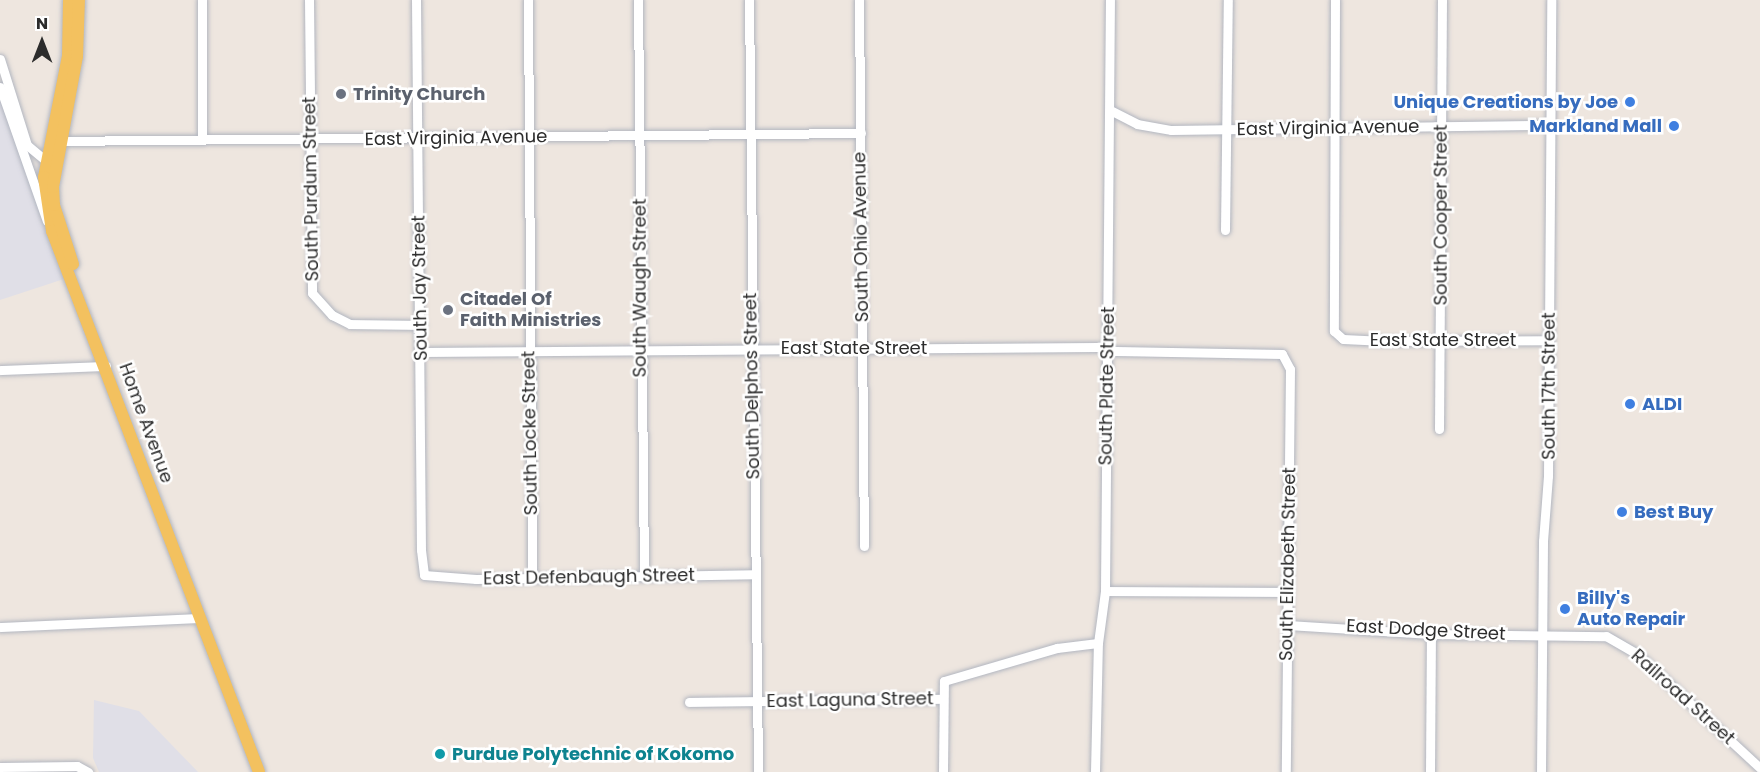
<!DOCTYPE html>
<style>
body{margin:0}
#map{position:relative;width:1760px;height:772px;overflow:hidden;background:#eee6df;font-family:Poppins,sans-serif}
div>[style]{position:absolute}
.industrial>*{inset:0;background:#e0dfe7}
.roads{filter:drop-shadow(0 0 2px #b2b6c0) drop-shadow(0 0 2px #b2b6c0)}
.minor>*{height:9px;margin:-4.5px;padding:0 4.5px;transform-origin:4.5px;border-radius:4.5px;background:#fff}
.major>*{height:12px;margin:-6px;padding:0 6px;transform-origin:6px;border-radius:6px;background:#f3c15f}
.dots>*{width:16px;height:16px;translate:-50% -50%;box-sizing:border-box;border:3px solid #fff;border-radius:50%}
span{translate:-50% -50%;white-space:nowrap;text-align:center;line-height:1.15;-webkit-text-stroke:5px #fff;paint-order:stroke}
.worship-label{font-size:18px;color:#5b616d;font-weight:700}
.left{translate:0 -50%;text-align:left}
.shop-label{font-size:18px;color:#366cbe;font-weight:700}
.right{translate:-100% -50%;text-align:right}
.street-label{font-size:18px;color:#2c2c2c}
.culture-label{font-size:18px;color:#0d838f;font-weight:700}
.north{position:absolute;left:12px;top:12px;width:60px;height:60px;-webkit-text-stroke:4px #fff;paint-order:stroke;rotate:0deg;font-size:16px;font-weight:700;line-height:24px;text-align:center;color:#2c2c2c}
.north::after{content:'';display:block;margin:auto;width:21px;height:27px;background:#2c2c2c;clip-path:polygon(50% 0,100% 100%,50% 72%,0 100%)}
</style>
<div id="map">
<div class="industrial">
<i style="clip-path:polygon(0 99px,64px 279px,0 300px)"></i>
<i style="clip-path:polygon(94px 700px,139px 711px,198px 772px,99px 772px,93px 758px)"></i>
</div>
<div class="roads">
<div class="minor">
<i style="left:202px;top:0;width:140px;rotate:90deg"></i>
<i style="left:309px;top:0;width:293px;rotate:89.4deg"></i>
<i style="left:312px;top:293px;width:30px;rotate:48deg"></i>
<i style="left:332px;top:315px;width:20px;rotate:27deg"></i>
<i style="left:350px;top:324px;width:71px;rotate:0.8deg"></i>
<i style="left:416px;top:0;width:550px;rotate:89.48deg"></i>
<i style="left:421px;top:550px;width:25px;rotate:83deg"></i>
<i style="left:424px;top:575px;width:52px;rotate:4.4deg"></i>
<i style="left:476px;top:579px;width:278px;rotate:-1deg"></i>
<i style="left:528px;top:0;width:578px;rotate:89.6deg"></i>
<i style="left:638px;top:0;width:576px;rotate:89.4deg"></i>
<i style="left:749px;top:0;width:772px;rotate:89.33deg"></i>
<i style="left:859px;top:0;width:546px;rotate:89.48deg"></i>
<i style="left:1335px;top:0;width:331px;rotate:90.2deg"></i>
<i style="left:1334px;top:331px;width:12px;rotate:42deg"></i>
<i style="left:1343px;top:339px;width:42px;rotate:2.7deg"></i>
<i style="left:1385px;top:341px;width:164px;rotate:-0.3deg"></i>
<i style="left:0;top:59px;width:90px;rotate:72.6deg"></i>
<i style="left:27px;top:145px;width:31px;rotate:40deg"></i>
<i style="left:0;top:87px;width:142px;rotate:70.7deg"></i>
<i style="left:1110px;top:110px;width:30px;rotate:27deg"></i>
<i style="left:1137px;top:124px;width:35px;rotate:10deg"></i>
<i style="left:1171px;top:130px;width:379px;rotate:-0.8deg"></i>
<i style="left:56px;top:141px;width:805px;rotate:-0.57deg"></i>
<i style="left:1225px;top:230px;width:230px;rotate:-89.3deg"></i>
<i style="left:421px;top:352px;width:677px;rotate:-0.42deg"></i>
<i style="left:1098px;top:347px;width:18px;rotate:13deg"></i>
<i style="left:1116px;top:351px;width:166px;rotate:1deg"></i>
<i style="left:1282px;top:354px;width:17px;rotate:62deg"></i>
<i style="left:1290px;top:369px;width:403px;rotate:90.6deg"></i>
<i style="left:0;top:370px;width:106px;rotate:-2.2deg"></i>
<i style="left:1439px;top:429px;width:429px;rotate:-89.6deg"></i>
<i style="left:1105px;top:591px;width:183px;rotate:0.3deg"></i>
<i style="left:1288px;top:625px;width:143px;rotate:3.6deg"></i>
<i style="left:1431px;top:634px;width:175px;rotate:0.7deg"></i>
<i style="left:1606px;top:636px;width:36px;rotate:30deg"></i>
<i style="left:1637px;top:654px;width:168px;rotate:42.8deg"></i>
<i style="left:0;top:627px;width:200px;rotate:-2.6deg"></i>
<i style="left:689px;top:702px;width:254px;rotate:-0.7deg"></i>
<i style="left:0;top:767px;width:77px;rotate:-0.7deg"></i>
<i style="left:77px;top:766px;width:13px;rotate:29deg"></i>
<i style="left:943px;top:772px;width:91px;rotate:-89.4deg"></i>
<i style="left:944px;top:681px;width:118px;rotate:-16.3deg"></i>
<i style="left:1057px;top:648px;width:41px;rotate:-7deg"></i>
<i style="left:1095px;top:772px;width:129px;rotate:-88.7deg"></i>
<i style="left:1098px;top:643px;width:52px;rotate:-82.3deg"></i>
<i style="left:1105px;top:591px;width:591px;rotate:-89.52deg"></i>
<i style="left:1430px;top:772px;width:138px;rotate:-89.6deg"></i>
<i style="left:1541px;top:772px;width:231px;rotate:-89.5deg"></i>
<i style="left:1543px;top:541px;width:65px;rotate:-85.6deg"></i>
<i style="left:1548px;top:476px;width:476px;rotate:-89.6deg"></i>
</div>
<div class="major">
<i style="left:69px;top:0;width:56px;rotate:91deg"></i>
<i style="left:68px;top:56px;width:123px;rotate:101.2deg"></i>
<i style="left:44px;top:177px;width:55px;rotate:81.6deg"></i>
<i style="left:52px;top:231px;width:579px;rotate:69.06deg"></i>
<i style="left:73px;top:264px;width:62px;rotate:-107.9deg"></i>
<i style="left:54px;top:205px;width:18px;rotate:-93deg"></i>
<i style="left:53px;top:187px;width:133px;rotate:-79.6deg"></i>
<i style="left:77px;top:56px;width:56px;rotate:-88deg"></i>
</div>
</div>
<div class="dots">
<i style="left:341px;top:94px;background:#6b7280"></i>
<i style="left:1630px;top:102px;background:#3f7fe0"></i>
<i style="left:1674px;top:126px;background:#3f7fe0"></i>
<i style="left:448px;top:310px;background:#6b7280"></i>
<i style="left:1630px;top:404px;background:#3f7fe0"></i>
<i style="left:1622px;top:512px;background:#3f7fe0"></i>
<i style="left:1565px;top:609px;background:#3f7fe0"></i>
<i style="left:440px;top:754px;background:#0f9aa8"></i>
</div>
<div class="worship-label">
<span class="left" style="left:353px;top:94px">Trinity Church</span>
<span class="left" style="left:460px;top:310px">Citadel Of<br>Faith Ministries</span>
</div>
<div class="shop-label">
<span class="right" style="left:1618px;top:102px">Unique Creations by Joe</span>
<span class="right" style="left:1662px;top:126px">Markland Mall</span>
<span class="left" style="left:1642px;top:404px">ALDI</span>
<span class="left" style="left:1634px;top:512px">Best Buy</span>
<span class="left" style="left:1577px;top:609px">Billy's<br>Auto Repair</span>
</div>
<div class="street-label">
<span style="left:1328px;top:128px;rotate:-1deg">East Virginia Avenue</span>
<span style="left:456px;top:138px;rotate:-1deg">East Virginia Avenue</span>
<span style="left:311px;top:189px;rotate:-91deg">South Purdum Street</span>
<span style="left:1441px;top:215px;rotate:-90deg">South Cooper Street</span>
<span style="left:861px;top:237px;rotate:-91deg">South Ohio Avenue</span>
<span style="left:420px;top:288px;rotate:-91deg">South Jay Street</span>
<span style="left:640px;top:288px;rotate:-90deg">South Waugh Street</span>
<span style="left:1443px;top:340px">East State Street</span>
<span style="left:854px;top:348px">East State Street</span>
<span style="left:752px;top:386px;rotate:-91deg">South Delphos Street</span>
<span style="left:1107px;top:386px;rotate:-89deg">South Plate Street</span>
<span style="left:1549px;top:386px;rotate:-90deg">South 17th Street</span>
<span style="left:146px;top:423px;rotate:70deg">Home Avenue</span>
<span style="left:530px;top:433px;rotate:-91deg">South Locke Street</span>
<span style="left:1288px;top:564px;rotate:-89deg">South Elizabeth Street</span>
<span style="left:589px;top:577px;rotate:-1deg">East Defenbaugh Street</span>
<span style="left:1426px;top:630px;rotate:3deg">East Dodge Street</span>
<span style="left:1683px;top:697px;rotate:42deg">Railroad Street</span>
<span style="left:850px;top:700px;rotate:-1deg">East Laguna Street</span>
</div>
<div class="culture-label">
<span class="left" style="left:452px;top:754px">Purdue Polytechnic of Kokomo</span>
</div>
<div class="north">N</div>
</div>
